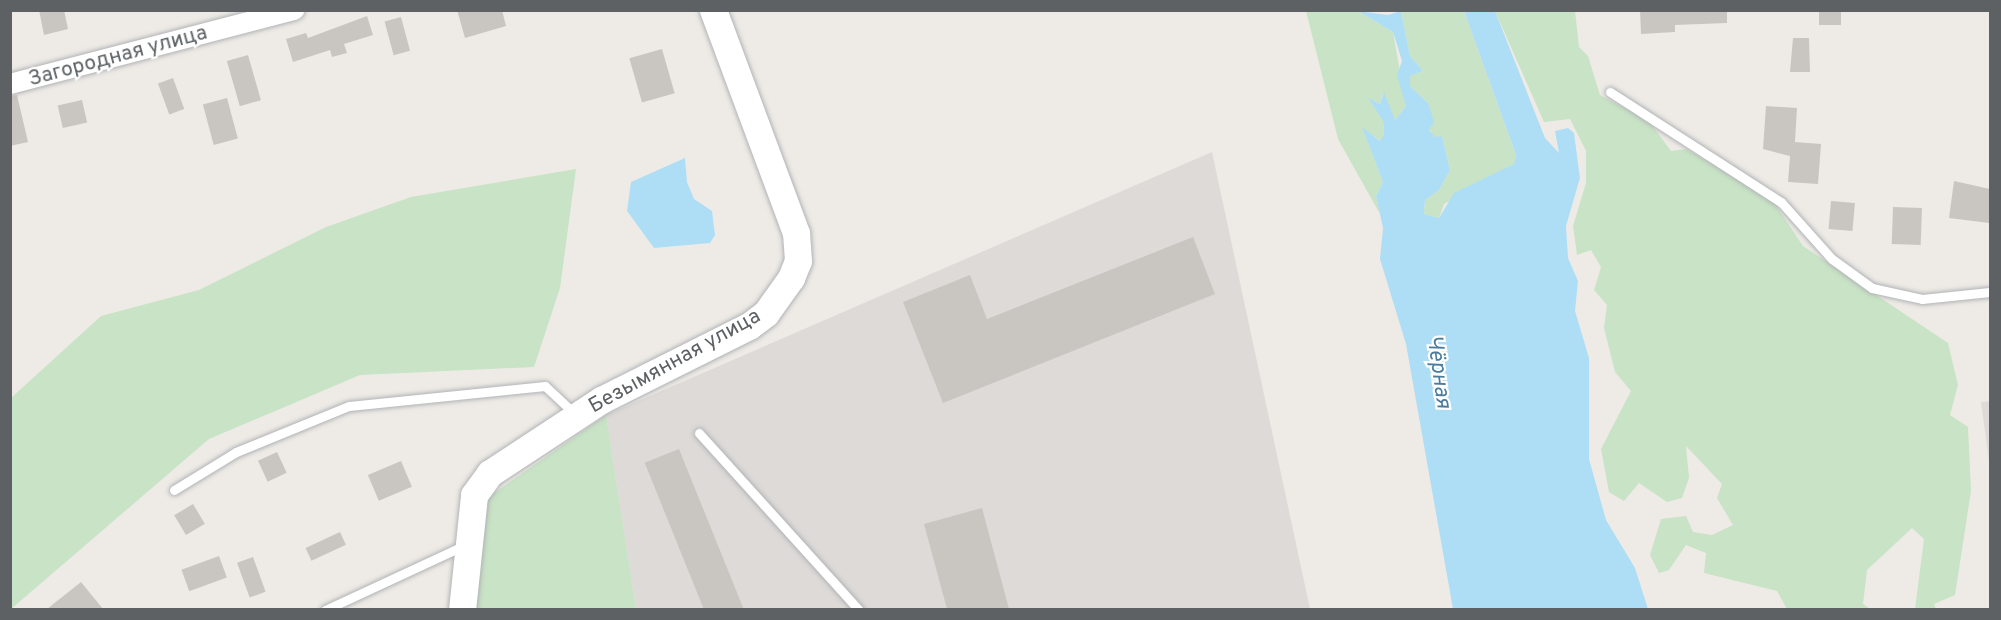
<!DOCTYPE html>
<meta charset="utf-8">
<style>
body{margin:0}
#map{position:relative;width:2001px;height:620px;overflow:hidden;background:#eeebe6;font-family:Overpass,sans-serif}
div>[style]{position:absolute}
.industrial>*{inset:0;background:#dddad8}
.green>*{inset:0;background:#c8e3c5}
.water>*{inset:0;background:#aedef6}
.building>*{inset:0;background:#c9c6c2;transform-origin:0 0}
.roads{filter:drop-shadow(0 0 2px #b1b3b6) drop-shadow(0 0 2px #b1b3b6)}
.lane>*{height:9px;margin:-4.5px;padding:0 4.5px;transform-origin:4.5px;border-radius:4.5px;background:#fff}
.street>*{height:20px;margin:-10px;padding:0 10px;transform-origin:10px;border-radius:10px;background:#fff}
.secondary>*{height:27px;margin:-13.5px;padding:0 13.5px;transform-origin:13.5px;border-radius:13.5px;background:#fff}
span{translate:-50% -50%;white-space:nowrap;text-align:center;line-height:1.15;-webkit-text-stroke:4.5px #fff;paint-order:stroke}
.street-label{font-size:21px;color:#5d6164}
.water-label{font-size:22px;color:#497c9e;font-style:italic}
.frame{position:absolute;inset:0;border:12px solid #5d6164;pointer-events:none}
</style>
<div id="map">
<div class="industrial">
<i style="clip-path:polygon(1212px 152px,1310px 609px,636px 609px,606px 415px)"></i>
<i style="clip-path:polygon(1990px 401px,1990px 469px,1981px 402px)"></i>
</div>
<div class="green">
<i style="clip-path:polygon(1306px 11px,1358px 11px,1393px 32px,1406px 106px,1395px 120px,1383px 94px,1380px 104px,1369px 99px,1383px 121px,1384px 135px,1381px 141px,1363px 129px,1383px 182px,1376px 196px,1380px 214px,1338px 139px)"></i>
<i style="clip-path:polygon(1401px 11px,1464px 11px,1516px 155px,1514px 164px,1444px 204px,1439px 218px,1424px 214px,1425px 200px,1439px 190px,1450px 170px,1442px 136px,1435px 138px,1429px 129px,1428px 103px,1410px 86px,1410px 76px,1423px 71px,1410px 56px)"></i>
<i style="clip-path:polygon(1495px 11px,1575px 11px,1579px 47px,1588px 56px,1600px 95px,1649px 121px,1671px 151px,1686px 149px,1771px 198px,1803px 246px,1948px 343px,1958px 385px,1950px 415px,1968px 427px,1971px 491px,1955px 595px,1934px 604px,1936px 609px,1915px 609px,1924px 539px,1912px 528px,1867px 570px,1863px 604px,1870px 609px,1787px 609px,1777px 591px,1704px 573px,1706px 553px,1686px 545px,1669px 570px,1659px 573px,1650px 555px,1661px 519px,1686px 516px,1693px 532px,1712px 535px,1733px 525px,1717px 498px,1722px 484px,1686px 446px,1689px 478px,1682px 498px,1667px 502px,1639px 483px,1624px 501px,1609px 492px,1601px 449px,1631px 391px,1615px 372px,1604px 328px,1607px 305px,1594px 290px,1601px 267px,1591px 250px,1577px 255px,1573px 226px,1586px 183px,1586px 151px,1570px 119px,1544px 122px)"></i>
<i style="clip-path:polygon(576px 169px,560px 288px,534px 367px,360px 375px,209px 439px,11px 609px,11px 398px,101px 316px,199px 290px,326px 227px,411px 197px)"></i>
<i style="clip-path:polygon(606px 415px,636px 609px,475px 610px,487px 498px)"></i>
</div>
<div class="water">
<i style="clip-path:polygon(1358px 11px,1388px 15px,1401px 11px,1410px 56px,1423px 71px,1410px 76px,1410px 86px,1428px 103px,1434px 122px,1429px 130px,1435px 137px,1442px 136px,1450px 170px,1439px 190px,1425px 200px,1424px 214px,1439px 218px,1454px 193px,1514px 164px,1516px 155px,1464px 11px,1495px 11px,1545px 138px,1559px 153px,1555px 131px,1568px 128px,1574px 133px,1580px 178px,1566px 226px,1568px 258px,1578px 281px,1575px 311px,1589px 358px,1589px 459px,1606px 520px,1635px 568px,1648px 609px,1453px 609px,1406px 344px,1380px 259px,1383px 228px,1376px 196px,1383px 182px,1362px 127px,1380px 141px,1384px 135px,1383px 121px,1368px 98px,1380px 104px,1384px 92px,1395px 120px,1406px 106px,1397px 75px,1402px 61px,1393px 32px)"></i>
<i style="clip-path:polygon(685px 158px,687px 182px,694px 199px,712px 211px,715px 235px,710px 243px,654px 248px,627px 211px,631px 182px)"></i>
</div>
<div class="building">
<i style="clip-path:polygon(39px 10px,64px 10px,68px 29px,44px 35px)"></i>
<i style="clip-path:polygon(457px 10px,502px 10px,506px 26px,465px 38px)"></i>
<i style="clip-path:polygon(1640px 10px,1727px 10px,1727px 23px,1675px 25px,1675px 32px,1641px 34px)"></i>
<i style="left:1819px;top:10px;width:22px;height:15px"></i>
<i style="clip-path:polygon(367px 16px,373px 35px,344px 44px,347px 53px,332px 57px,330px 50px,293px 62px,286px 39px,306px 33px,308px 38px)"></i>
<i style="left:401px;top:17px;width:35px;height:17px;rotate:75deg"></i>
<i style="clip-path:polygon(1793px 38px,1809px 38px,1810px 72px,1790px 72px)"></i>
<i style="left:662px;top:49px;width:46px;height:34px;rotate:74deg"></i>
<i style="left:248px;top:55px;width:47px;height:22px;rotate:74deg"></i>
<i style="left:173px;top:78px;width:33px;height:16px;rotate:70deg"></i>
<i style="clip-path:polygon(17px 95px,28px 142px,10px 146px,10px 96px)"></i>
<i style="left:227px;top:98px;width:42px;height:25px;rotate:75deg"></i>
<i style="left:82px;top:100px;width:23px;height:25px;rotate:77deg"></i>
<i style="clip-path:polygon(1766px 106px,1797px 108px,1795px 142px,1821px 144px,1818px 184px,1788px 182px,1790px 156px,1763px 149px)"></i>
<i style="clip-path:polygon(1954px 181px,1990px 189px,1989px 223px,1949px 218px)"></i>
<i style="left:1831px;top:201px;width:24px;height:28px;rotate:5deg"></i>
<i style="left:1893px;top:207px;width:29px;height:37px;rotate:2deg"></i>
<i style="clip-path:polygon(1193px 237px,1215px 294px,943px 403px,903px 302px,970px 275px,987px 319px)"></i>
<i style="left:679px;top:449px;width:172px;height:37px;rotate:68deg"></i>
<i style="left:277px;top:452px;width:23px;height:21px;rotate:65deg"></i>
<i style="left:401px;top:461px;width:28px;height:36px;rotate:67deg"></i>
<i style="left:193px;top:504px;width:23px;height:22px;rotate:59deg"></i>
<i style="clip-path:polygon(982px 508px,1009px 609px,947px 609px,924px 524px)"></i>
<i style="left:340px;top:532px;width:14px;height:38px;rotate:65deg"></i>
<i style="left:219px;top:556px;width:23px;height:40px;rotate:70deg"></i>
<i style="left:253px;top:557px;width:37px;height:17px;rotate:70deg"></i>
<i style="clip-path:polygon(81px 582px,103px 609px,47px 609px)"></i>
</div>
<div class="roads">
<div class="lane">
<i style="left:1610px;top:92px;width:203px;rotate:32.8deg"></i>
<i style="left:1781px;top:202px;width:76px;rotate:48.2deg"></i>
<i style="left:1832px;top:259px;width:49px;rotate:35.9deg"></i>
<i style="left:1872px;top:288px;width:51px;rotate:12.4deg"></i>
<i style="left:1922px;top:299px;width:68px;rotate:-5.9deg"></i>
<i style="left:699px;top:433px;width:239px;rotate:47.9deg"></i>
<i style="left:174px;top:490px;width:73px;rotate:-31.5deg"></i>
<i style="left:236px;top:452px;width:122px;rotate:-22.2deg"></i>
<i style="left:349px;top:406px;width:197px;rotate:-5.8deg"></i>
<i style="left:545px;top:386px;width:41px;rotate:43deg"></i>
<i style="left:325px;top:610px;width:152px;rotate:-24.9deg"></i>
</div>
<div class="street">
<i style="left:10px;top:84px;width:294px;rotate:-14.6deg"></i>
</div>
<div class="secondary">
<i style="left:462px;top:610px;width:116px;rotate:-84deg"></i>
<i style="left:474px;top:495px;width:27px;rotate:-54deg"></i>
<i style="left:490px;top:473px;width:133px;rotate:-33.3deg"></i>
<i style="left:601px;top:400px;width:165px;rotate:-26.6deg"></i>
<i style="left:749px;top:326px;width:21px;rotate:-37deg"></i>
<i style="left:766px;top:313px;width:43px;rotate:-54.5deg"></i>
<i style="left:791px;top:278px;width:18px;rotate:-68deg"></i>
<i style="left:798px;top:261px;width:28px;rotate:-94deg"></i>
<i style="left:796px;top:233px;width:238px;rotate:-110.4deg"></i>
</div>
</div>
<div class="street-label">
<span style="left:118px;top:57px;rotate:-15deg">Загородная улица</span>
<span style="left:675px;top:362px;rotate:-29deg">Безымянная улица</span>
</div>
<div class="water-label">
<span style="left:1438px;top:372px;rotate:82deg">Чёрная</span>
</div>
<div class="frame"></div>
</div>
